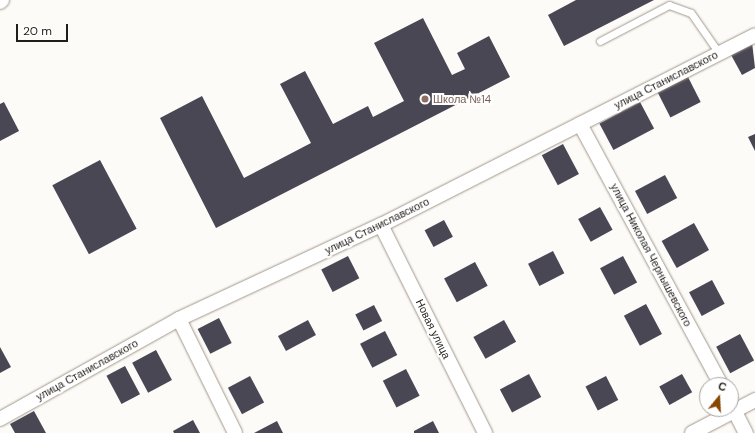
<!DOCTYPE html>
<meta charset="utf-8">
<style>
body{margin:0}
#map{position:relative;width:755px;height:433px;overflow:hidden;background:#fdfbf8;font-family:"DM Sans",sans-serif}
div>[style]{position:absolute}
.building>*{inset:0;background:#4a4754;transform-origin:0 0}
.roads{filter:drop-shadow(0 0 1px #a2978a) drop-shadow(0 0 1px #a2978a)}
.service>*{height:7px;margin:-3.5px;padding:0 3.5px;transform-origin:3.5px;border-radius:3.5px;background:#fff}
.minor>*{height:14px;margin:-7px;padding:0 7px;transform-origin:7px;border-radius:7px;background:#fff}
.dots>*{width:11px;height:11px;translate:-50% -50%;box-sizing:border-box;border:2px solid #fff;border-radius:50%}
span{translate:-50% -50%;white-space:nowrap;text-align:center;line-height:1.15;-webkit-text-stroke:4px #fff;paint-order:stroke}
.street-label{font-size:11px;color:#221d19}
.education-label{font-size:11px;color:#785e54}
.left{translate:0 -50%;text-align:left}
.north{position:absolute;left:699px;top:377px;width:40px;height:40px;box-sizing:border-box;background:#fff;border:1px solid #a7a5a3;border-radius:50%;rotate:18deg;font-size:11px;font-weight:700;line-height:16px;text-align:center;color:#221d19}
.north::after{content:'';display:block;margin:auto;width:14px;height:18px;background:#844802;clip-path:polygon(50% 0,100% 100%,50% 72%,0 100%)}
.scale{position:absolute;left:16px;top:24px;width:52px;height:18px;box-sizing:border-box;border:2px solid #221d19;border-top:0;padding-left:5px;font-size:12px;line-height:14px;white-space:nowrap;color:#221d19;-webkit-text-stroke:3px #fff;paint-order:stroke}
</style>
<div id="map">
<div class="building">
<i style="clip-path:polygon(576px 0,654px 0,564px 46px,548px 15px)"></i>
<i style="clip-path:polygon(423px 18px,452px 75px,465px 69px,457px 53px,489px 36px,510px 77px,216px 228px,160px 118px,202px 96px,244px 178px,311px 143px,280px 84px,305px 71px,333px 124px,368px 106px,373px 117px,404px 101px,374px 43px)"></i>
<i style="clip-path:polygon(752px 42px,755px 68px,742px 75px,730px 53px)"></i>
<i style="left:688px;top:77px;width:28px;height:34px;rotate:63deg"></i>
<i style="clip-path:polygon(4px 102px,19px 131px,0 141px,0 104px)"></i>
<i style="left:640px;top:102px;width:30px;height:46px;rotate:62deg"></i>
<i style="clip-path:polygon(755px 134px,755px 151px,748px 137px)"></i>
<i style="left:563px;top:144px;width:34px;height:24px;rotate:62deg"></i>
<i style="left:100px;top:160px;width:78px;height:54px;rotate:62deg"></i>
<i style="left:665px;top:175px;width:26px;height:34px;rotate:62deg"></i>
<i style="left:600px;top:207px;width:26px;height:25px;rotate:61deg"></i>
<i style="left:444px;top:220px;width:19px;height:22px;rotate:62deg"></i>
<i style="left:694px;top:223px;width:31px;height:37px;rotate:61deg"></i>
<i style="left:553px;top:251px;width:25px;height:28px;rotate:63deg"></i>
<i style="left:348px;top:256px;width:25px;height:30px;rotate:63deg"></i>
<i style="left:623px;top:256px;width:30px;height:26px;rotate:62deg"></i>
<i style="left:475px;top:262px;width:27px;height:35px;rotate:62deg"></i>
<i style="left:712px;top:280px;width:27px;height:26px;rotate:62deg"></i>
<i style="left:646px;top:304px;width:34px;height:25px;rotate:62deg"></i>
<i style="left:374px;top:305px;width:18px;height:21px;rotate:63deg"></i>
<i style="left:219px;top:318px;width:28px;height:24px;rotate:63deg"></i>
<i style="left:308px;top:320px;width:17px;height:34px;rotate:62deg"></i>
<i style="left:504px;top:320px;width:25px;height:35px;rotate:61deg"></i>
<i style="left:385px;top:331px;width:27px;height:28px;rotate:63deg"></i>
<i style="left:740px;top:334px;width:30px;height:27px;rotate:62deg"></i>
<i style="clip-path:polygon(0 347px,11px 367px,0 373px)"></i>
<i style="left:156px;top:350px;width:34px;height:27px;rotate:62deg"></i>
<i style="left:125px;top:366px;width:32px;height:21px;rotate:62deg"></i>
<i style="left:406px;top:369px;width:30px;height:26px;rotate:63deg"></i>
<i style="left:529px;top:374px;width:26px;height:33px;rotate:62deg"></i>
<i style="left:682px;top:374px;width:21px;height:26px;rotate:61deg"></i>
<i style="left:250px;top:376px;width:30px;height:25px;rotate:62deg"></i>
<i style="left:606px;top:376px;width:27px;height:23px;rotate:63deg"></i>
<i style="clip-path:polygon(34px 411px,46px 433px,15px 433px,10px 424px)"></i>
<i style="clip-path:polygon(193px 420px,200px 433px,174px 433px,173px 431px)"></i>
<i style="clip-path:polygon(277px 421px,283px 433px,254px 433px)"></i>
<i style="clip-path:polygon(433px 421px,439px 433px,414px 433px,414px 431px)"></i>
</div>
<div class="roads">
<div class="service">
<i style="left:600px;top:41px;width:78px;rotate:-27.6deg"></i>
<i style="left:669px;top:5px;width:23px;rotate:20deg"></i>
<i style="left:691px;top:13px;width:49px;rotate:55deg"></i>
</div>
<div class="minor">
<i style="left:0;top:2px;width:3px;rotate:-45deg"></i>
<i style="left:580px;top:124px;width:297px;rotate:61.6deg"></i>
<i style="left:381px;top:225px;width:233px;rotate:63.4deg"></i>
<i style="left:179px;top:319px;width:127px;rotate:63.8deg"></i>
<i style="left:731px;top:404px;width:33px;rotate:63deg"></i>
<i style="left:0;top:419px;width:205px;rotate:-29.2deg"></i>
<i style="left:179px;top:319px;width:223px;rotate:-25deg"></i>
<i style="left:381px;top:225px;width:419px;rotate:-26.9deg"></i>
<i style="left:692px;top:433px;width:71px;rotate:-27.6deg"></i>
</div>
</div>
<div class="dots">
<i style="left:425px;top:99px;background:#8d6e63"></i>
</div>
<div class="street-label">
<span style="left:666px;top:80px;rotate:-27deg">улица Станиславского</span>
<span style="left:377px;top:226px;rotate:-26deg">улица Станиславского</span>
<span style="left:651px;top:255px;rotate:62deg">улица Николая Чернышевского</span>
<span style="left:433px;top:329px;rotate:64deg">Новая улица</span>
<span style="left:87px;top:370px;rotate:-29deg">улица Станиславского</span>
</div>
<div class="education-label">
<span class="left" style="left:433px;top:99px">Школа №14</span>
</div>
<div class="north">С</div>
<div class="scale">20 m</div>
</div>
